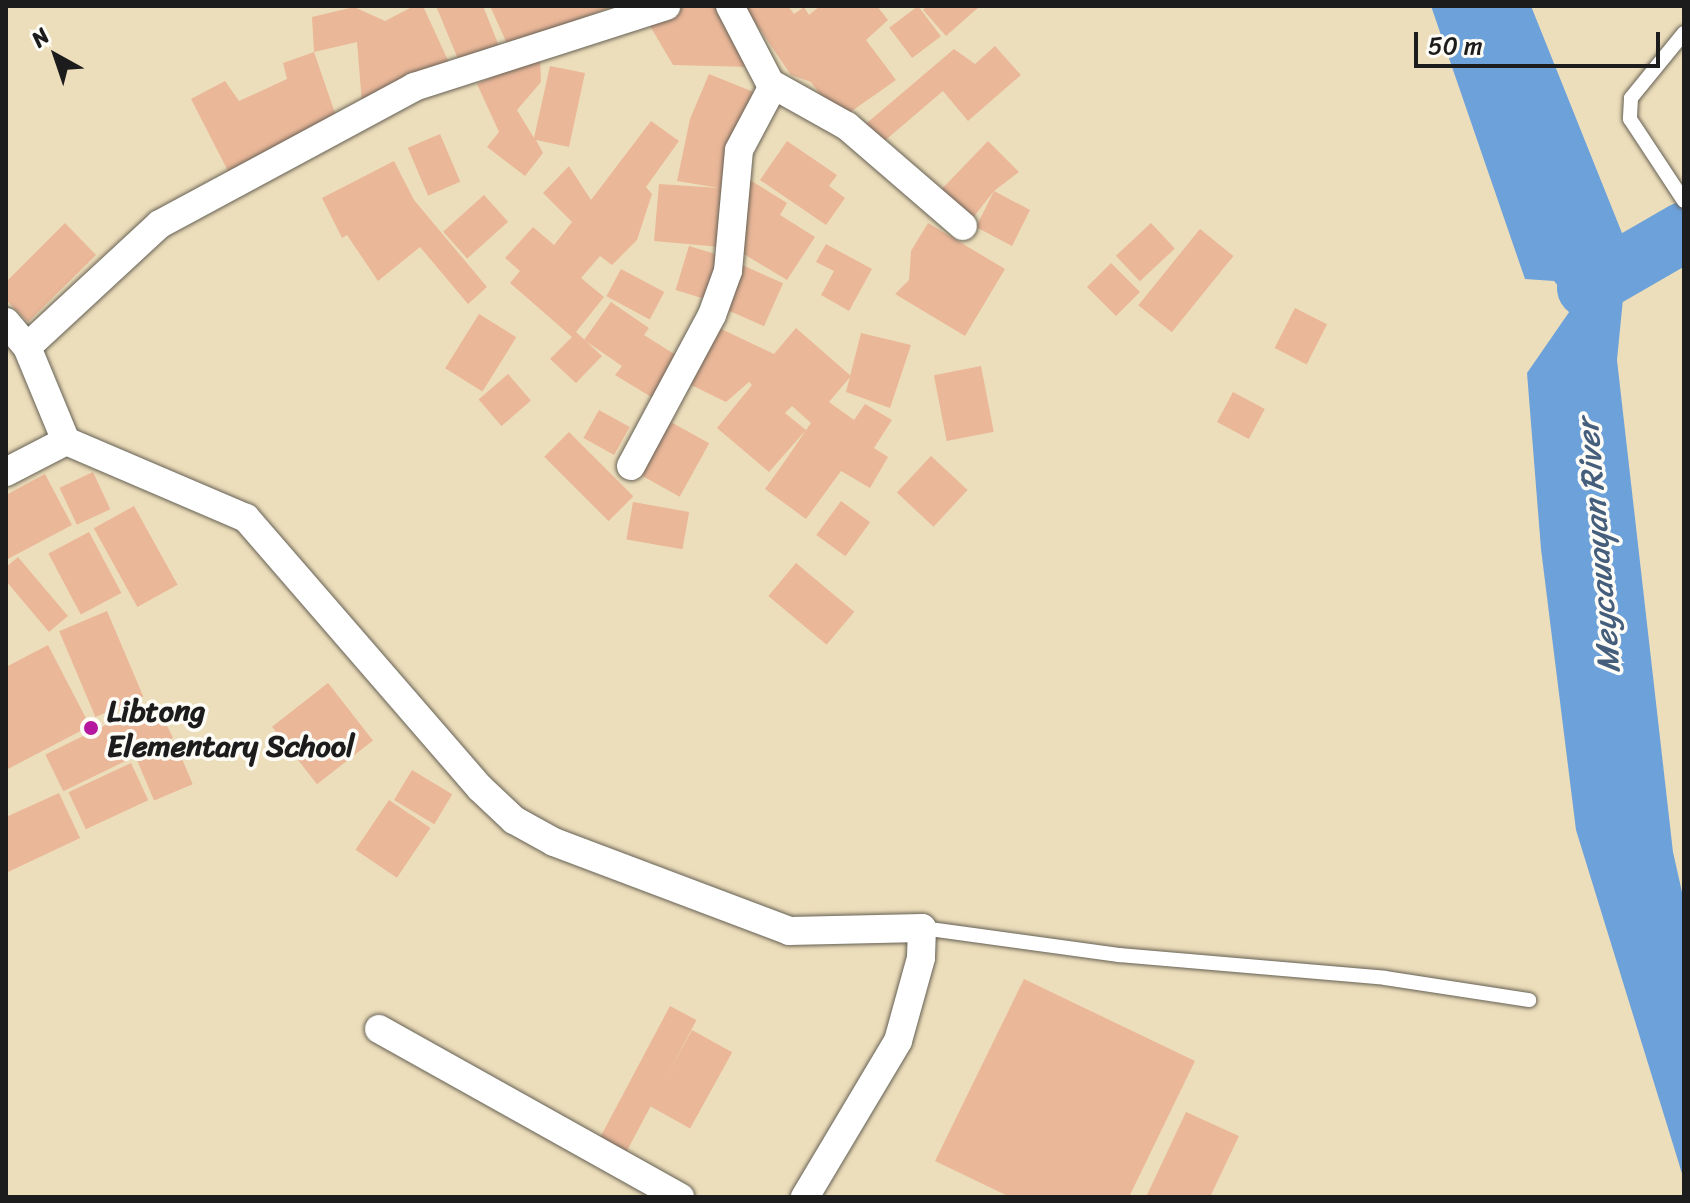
<!DOCTYPE html>
<style>
body{margin:0}
#map{position:relative;width:1690px;height:1203px;overflow:hidden;background:#eddebb;font-family:Sriracha,sans-serif}
div>[style]{position:absolute}
.water>*{inset:0;background:#6da1da}
.river>*{height:60px;margin:-30px;padding:0 30px;transform-origin:30px;border-radius:30px;background:#6da1da}
.building>*{inset:0;background:#eab799;transform-origin:0 0}
.roads{filter:drop-shadow(0 0 2px #656054) drop-shadow(0 0 2px #656054)}
.service>*{height:14px;margin:-7px;padding:0 7px;transform-origin:7px;border-radius:7px;background:#fff}
.minor>*{height:28px;margin:-14px;padding:0 14px;transform-origin:14px;border-radius:14px;background:#fff}
.dots>*{width:22px;height:22px;translate:-50% -50%;box-sizing:border-box;border:4px solid #fdfcf7;border-radius:50%}
span{translate:-50% -50%;white-space:nowrap;text-align:center;line-height:1.15;-webkit-text-stroke:7px #fdfcf7;paint-order:stroke}
.poi-label{font-size:30px;color:#1c1c1c;font-weight:700}
.left{translate:0 -50%;text-align:left}
.water-label{font-size:32px;color:#445e7b;font-style:italic}
.frame{position:absolute;inset:0;border:8px solid #1c1c1c;pointer-events:none}
.north{position:absolute;left:16px;top:16px;width:80px;height:80px;-webkit-text-stroke:6px #fdfcf7;paint-order:stroke;rotate:320deg;font-size:22px;font-weight:700;line-height:32px;text-align:center;color:#1c1c1c}
.north::after{content:'';display:block;margin:auto;width:28px;height:36px;background:#1c1c1c;clip-path:polygon(50% 0,100% 100%,50% 72%,0 100%)}
.scale{position:absolute;left:1414px;top:32px;width:246px;height:36px;box-sizing:border-box;border:4px solid #1c1c1c;border-top:0;padding-left:10px;font-size:24px;line-height:28px;white-space:nowrap;color:#1c1c1c;-webkit-text-stroke:6px #fdfcf7;paint-order:stroke}
</style>
<div id="map">
<div class="water">
<i style="clip-path:polygon(1431px 6px,1531px 6px,1628px 248px,1617px 360px,1673px 852px,1684px 901px,1684px 1180px,1576px 830px,1541px 549px,1527px 373px,1574px 305px,1554px 281px,1525px 279px)"></i>
</div>
<div class="river">
<i style="left:1587px;top:288px;width:112px;rotate:-30deg"></i>
</div>
<div class="building">
<i style="clip-path:polygon(414px 6px,423px 6px,451px 67px,362px 103px,357px 42px,314px 52px,312px 17px,354px 7px,385px 21px)"></i>
<i style="clip-path:polygon(436px 6px,483px 6px,499px 46px,458px 59px)"></i>
<i style="clip-path:polygon(490px 6px,614px 6px,508px 46px)"></i>
<i style="clip-path:polygon(685px 6px,715px 6px,750px 67px,673px 65px,650px 26px)"></i>
<i style="clip-path:polygon(744px 6px,788px 6px,794px 14px,804px 7px,809px 15px,820px 6px,877px 6px,888px 20px,866px 40px,896px 80px,839px 120px,811px 82px,791px 75px)"></i>
<i style="left:918px;top:6px;width:38px;height:36px;rotate:53deg"></i>
<i style="clip-path:polygon(927px 6px,980px 6px,946px 36px,923px 10px)"></i>
<i style="clip-path:polygon(995px 46px,1021px 75px,968px 121px,943px 91px,882px 143px,861px 128px,954px 49px,975px 64px)"></i>
<i style="clip-path:polygon(314px 52px,336px 116px,228px 171px,191px 99px,225px 81px,239px 101px,287px 79px,283px 63px)"></i>
<i style="clip-path:polygon(540px 56px,541px 82px,517px 110px,534px 138px,550px 66px,585px 73px,569px 147px,536px 140px,543px 153px,525px 176px,487px 147px,499px 132px,477px 84px)"></i>
<i style="clip-path:polygon(709px 74px,761px 95px,720px 247px,654px 241px,659px 184px,719px 188px,677px 181px,690px 119px)"></i>
<i style="clip-path:polygon(651px 121px,679px 141px,646px 187px,652px 194px,637px 240px,612px 265px,600px 256px,581px 278px,604px 297px,576px 332px,602px 356px,576px 383px,550px 359px,572px 337px,510px 283px,520px 271px,505px 258px,533px 227px,554px 245px,572px 222px,543px 193px,569px 166px,591px 200px)"></i>
<i style="left:440px;top:134px;width:52px;height:35px;rotate:67deg"></i>
<i style="clip-path:polygon(787px 141px,837px 175px,829px 186px,845px 198px,826px 225px,760px 180px)"></i>
<i style="clip-path:polygon(988px 141px,1019px 172px,994px 191px,1030px 210px,1012px 246px,976px 227px,994px 191px,968px 224px,937px 194px)"></i>
<i style="clip-path:polygon(394px 161px,414px 200px,487px 287px,468px 304px,420px 247px,378px 281px,347px 235px,342px 238px,322px 198px)"></i>
<i style="clip-path:polygon(742px 175px,787px 203px,780px 215px,815px 237px,787px 280px,737px 250px)"></i>
<i style="left:484px;top:195px;width:36px;height:55px;rotate:48deg"></i>
<i style="clip-path:polygon(65px 223px,96px 255px,28px 322px,6px 300px,6px 282px)"></i>
<i style="clip-path:polygon(928px 223px,1005px 269px,965px 336px,895px 294px,909px 280px,911px 251px)"></i>
<i style="left:1151px;top:223px;width:35px;height:48px;rotate:47deg"></i>
<i style="left:1200px;top:229px;width:43px;height:98px;rotate:39deg"></i>
<i style="clip-path:polygon(826px 244px,872px 269px,849px 311px,821px 295px,834px 271px,816px 262px)"></i>
<i style="left:689px;top:246px;width:39px;height:46px;rotate:17deg"></i>
<i style="left:1111px;top:263px;width:41px;height:34px;rotate:45deg"></i>
<i style="left:742px;top:265px;width:45px;height:47px;rotate:24deg"></i>
<i style="left:621px;top:269px;width:49px;height:31px;rotate:28deg"></i>
<i style="clip-path:polygon(611px 302px,649px 328px,644px 335px,679px 357px,653px 398px,615px 375px,622px 366px,584px 340px)"></i>
<i style="left:1295px;top:308px;width:36px;height:45px;rotate:27deg"></i>
<i style="left:479px;top:314px;width:44px;height:64px;rotate:32deg"></i>
<i style="clip-path:polygon(715px 326px,774px 354px,796px 328px,851px 376px,829px 402px,854px 420px,865px 404px,892px 420px,874px 448px,888px 457px,870px 488px,841px 471px,806px 519px,765px 489px,787px 458px,806px 430px,811px 423px,792px 406px,785px 413px,806px 430px,769px 472px,717px 428px,752px 385px,749px 382px,726px 402px,685px 382px)"></i>
<i style="clip-path:polygon(861px 333px,911px 345px,890px 408px,846px 392px)"></i>
<i style="left:981px;top:366px;width:67px;height:48px;rotate:79deg"></i>
<i style="left:508px;top:374px;width:35px;height:39px;rotate:49deg"></i>
<i style="left:1233px;top:392px;width:36px;height:34px;rotate:28deg"></i>
<i style="left:599px;top:410px;width:35px;height:32px;rotate:29deg"></i>
<i style="left:669px;top:421px;width:46px;height:61px;rotate:29deg"></i>
<i style="left:569px;top:432px;width:91px;height:35px;rotate:45deg"></i>
<i style="left:931px;top:456px;width:50px;height:50px;rotate:43deg"></i>
<i style="left:93px;top:472px;width:41px;height:37px;rotate:65deg"></i>
<i style="clip-path:polygon(45px 474px,72px 525px,6px 560px,6px 495px)"></i>
<i style="left:841px;top:501px;width:36px;height:42px;rotate:36deg"></i>
<i style="left:633px;top:502px;width:57px;height:38px;rotate:10deg"></i>
<i style="left:134px;top:506px;width:90px;height:46px;rotate:61deg"></i>
<i style="left:89px;top:532px;width:69px;height:46px;rotate:62deg"></i>
<i style="clip-path:polygon(18px 557px,68px 616px,49px 632px,6px 581px,6px 567px)"></i>
<i style="left:796px;top:563px;width:76px;height:43px;rotate:40deg"></i>
<i style="left:107px;top:611px;width:93px;height:52px;rotate:67deg"></i>
<i style="clip-path:polygon(48px 645px,90px 726px,8px 769px,6px 667px)"></i>
<i style="left:328px;top:683px;width:73px;height:71px;rotate:52deg"></i>
<i style="left:155px;top:701px;width:41px;height:122px;rotate:64deg"></i>
<i style="left:174px;top:740px;width:48px;height:42px;rotate:67deg"></i>
<i style="left:131px;top:763px;width:41px;height:69px;rotate:65deg"></i>
<i style="left:412px;top:770px;width:47px;height:35px;rotate:31deg"></i>
<i style="clip-path:polygon(59px 793px,80px 838px,6px 873px,6px 817px)"></i>
<i style="left:389px;top:800px;width:50px;height:60px;rotate:34deg"></i>
<i style="clip-path:polygon(1024px 979px,1195px 1061px,1129px 1197px,1010px 1197px,935px 1161px)"></i>
<i style="left:670px;top:1006px;width:30px;height:150px;rotate:28deg"></i>
<i style="left:692px;top:1030px;width:46px;height:87px;rotate:29deg"></i>
<i style="clip-path:polygon(1186px 1112px,1239px 1136px,1210px 1197px,1146px 1197px)"></i>
</div>
<div class="roads">
<div class="service">
<i style="left:1684px;top:33px;width:84px;rotate:129.2deg"></i>
<i style="left:1631px;top:98px;width:21px;rotate:93deg"></i>
<i style="left:1630px;top:119px;width:98px;rotate:56.6deg"></i>
<i style="left:922px;top:928px;width:199px;rotate:7.8deg"></i>
<i style="left:1119px;top:955px;width:267px;rotate:4.9deg"></i>
<i style="left:1385px;top:978px;width:146px;rotate:8.7deg"></i>
</div>
<div class="minor">
<i style="left:730px;top:6px;width:87px;rotate:62.5deg"></i>
<i style="left:770px;top:83px;width:88px;rotate:29.2deg"></i>
<i style="left:847px;top:126px;width:153px;rotate:40.8deg"></i>
<i style="left:6px;top:322px;width:33px;rotate:50deg"></i>
<i style="left:27px;top:347px;width:102px;rotate:67.5deg"></i>
<i style="left:66px;top:441px;width:196px;rotate:23.2deg"></i>
<i style="left:246px;top:518px;width:357px;rotate:49.1deg"></i>
<i style="left:480px;top:788px;width:47px;rotate:43.3deg"></i>
<i style="left:514px;top:820px;width:46px;rotate:28.8deg"></i>
<i style="left:554px;top:842px;width:251px;rotate:20.7deg"></i>
<i style="left:789px;top:931px;width:133px;rotate:-1.3deg"></i>
<i style="left:922px;top:928px;width:30px;rotate:92deg"></i>
<i style="left:921px;top:958px;width:86px;rotate:105.5deg"></i>
<i style="left:898px;top:1041px;width:182px;rotate:120.8deg"></i>
<i style="left:27px;top:347px;width:181px;rotate:-42.8deg"></i>
<i style="left:160px;top:224px;width:289px;rotate:-28.3deg"></i>
<i style="left:414px;top:87px;width:265px;rotate:-17.8deg"></i>
<i style="left:631px;top:466px;width:171px;rotate:-61.8deg"></i>
<i style="left:712px;top:315px;width:47px;rotate:-70deg"></i>
<i style="left:728px;top:271px;width:121px;rotate:-84.8deg"></i>
<i style="left:739px;top:150px;width:72px;rotate:-62deg"></i>
<i style="left:6px;top:472px;width:68px;rotate:-27.3deg"></i>
<i style="left:379px;top:1029px;width:345px;rotate:29.2deg"></i>
</div>
</div>
<div class="dots">
<i style="left:91px;top:728px;background:#b5179e"></i>
</div>
<div class="poi-label">
<span class="left" style="left:107px;top:728px">Libtong<br>Elementary School</span>
</div>
<div class="water-label">
<span style="left:1599px;top:546px;rotate:-95deg">Meycauayan River</span>
</div>
<div class="frame"></div>
<div class="north">N</div>
<div class="scale">50 m</div>
</div>
